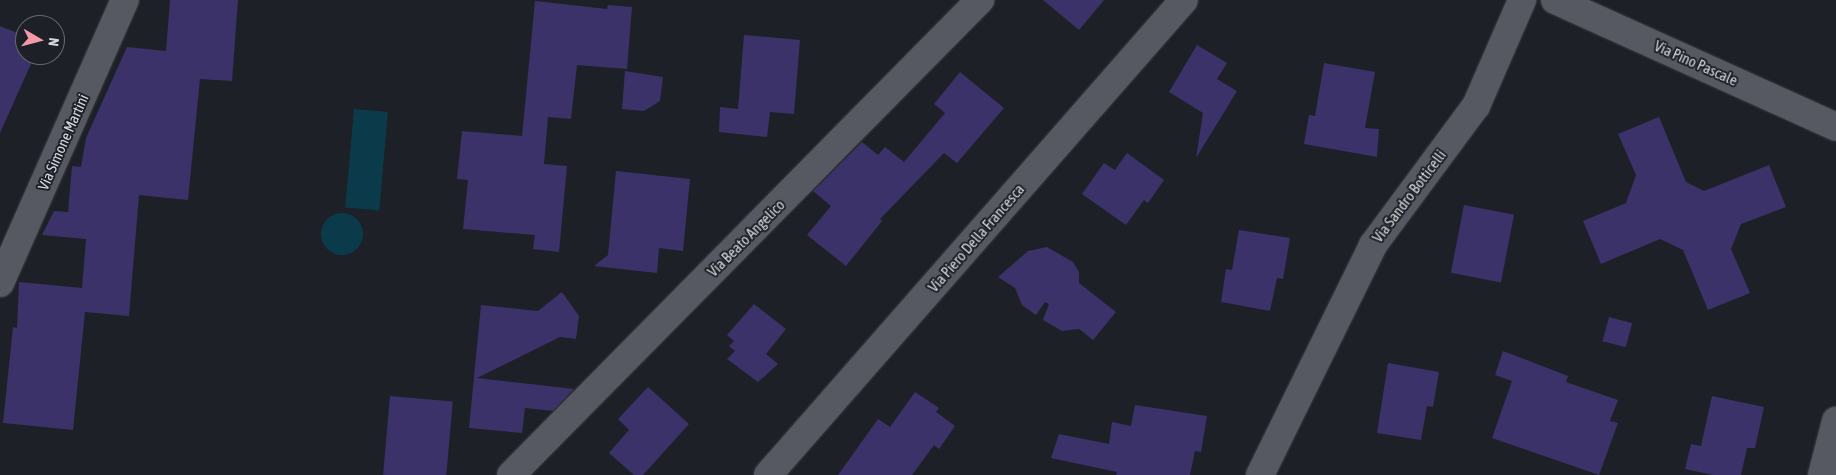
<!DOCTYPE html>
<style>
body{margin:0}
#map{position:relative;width:1836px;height:475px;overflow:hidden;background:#1d2026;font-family:"Asap Condensed",sans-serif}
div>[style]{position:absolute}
.water>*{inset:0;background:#0b3b4b;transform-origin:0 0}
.round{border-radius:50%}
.building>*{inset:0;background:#3b326a;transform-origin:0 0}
.roads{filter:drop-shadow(0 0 1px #393b40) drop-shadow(0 0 1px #393b40)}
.minor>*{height:28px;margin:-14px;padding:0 14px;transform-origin:14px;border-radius:14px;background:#565961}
span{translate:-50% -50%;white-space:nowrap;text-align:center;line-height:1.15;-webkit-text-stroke:4px #1d2026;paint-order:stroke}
.street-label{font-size:15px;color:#d6d8dd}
.north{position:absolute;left:15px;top:15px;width:50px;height:50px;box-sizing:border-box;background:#1d2026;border:1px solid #676a6f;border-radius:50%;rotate:98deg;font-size:14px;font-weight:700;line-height:20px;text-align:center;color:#d6d8dd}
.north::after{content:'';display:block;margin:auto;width:18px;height:22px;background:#f49aa6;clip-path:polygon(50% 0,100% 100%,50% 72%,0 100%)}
</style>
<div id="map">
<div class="water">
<i style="left:354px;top:109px;width:34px;height:99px;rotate:5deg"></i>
<i class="round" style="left:321px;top:213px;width:42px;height:42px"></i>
</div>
<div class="building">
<i style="clip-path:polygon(170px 0,238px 0,232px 81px,200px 79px,188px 200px,139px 195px,129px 316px,85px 312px,73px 430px,3px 423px,13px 327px,17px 328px,19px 282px,82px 288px,86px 239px,42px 235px,54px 211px,68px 212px,72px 166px,81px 167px,86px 138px,127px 47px,166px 51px)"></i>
<i style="clip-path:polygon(1043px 0,1104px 0,1079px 30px)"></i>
<i style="clip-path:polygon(535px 1px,607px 9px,608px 5px,632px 7px,627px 69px,577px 65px,571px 119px,548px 117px,544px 164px,567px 166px,559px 252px,533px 249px,535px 235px,463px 229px,468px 180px,457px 179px,462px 131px,522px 136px)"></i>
<i style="clip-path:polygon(0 26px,25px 36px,25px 55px,35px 55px,0 133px)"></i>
<i style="clip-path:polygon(744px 35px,800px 40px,794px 114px,770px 112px,767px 137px,719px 132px,720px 107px,738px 109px)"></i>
<i style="clip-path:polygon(1197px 45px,1227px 63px,1217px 79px,1237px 91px,1196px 158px,1203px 113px,1169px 92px)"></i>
<i style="clip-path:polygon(1324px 63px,1375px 72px,1365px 128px,1379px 129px,1377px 157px,1304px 144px,1309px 115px,1315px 116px)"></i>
<i style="clip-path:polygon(625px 71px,663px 77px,660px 101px,644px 111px,622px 109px)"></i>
<i style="clip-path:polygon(960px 72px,1004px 108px,957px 163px,944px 153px,880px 219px,882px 221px,846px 266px,807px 235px,831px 206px,813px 191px,862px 142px,878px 155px,885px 147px,904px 162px,945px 113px,934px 104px)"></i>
<i style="clip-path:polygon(1659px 117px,1686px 182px,1704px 191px,1769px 165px,1786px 207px,1741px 224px,1731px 249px,1750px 293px,1708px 310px,1683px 250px,1660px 239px,1601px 264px,1583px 221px,1626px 203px,1636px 175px,1618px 134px)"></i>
<i style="clip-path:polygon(1127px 153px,1164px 180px,1148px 203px,1144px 200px,1126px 225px,1082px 194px,1104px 163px,1115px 170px)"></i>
<i style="clip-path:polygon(616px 171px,690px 179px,683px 251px,659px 248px,657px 273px,594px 266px,608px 255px)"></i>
<i style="left:1464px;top:205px;width:51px;height:69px;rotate:11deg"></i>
<i style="clip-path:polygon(1239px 230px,1290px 238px,1283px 279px,1277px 278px,1270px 311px,1221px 302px,1226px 269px,1232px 270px)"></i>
<i style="clip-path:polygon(1047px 247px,1073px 262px,1079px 272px,1079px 283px,1116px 312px,1093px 340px,1079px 329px,1062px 331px,1043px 320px,1049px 304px,1045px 302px,1036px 315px,1022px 305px,1015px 288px,998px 277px,1028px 251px)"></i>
<i style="clip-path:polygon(562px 292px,579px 316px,576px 339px,560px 337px,477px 378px,574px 389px,553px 411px,525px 408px,522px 433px,469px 428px,481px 305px,538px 311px)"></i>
<i style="clip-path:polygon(754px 304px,786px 329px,766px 354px,778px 364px,758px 382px,727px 359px,735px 351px,729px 346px,734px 341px,727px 335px)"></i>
<i style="left:1609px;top:317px;width:24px;height:25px;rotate:15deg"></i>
<i style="clip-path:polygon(1503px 351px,1568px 376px,1566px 382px,1618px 400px,1610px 421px,1618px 423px,1599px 475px,1492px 438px,1512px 381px,1495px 375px)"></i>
<i style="clip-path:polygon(1388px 363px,1439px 372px,1433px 407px,1427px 406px,1421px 440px,1377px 433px)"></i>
<i style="clip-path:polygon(648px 387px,689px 424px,643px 475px,634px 475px,609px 453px,629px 430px,618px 419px)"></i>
<i style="clip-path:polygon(915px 392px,939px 408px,936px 412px,955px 426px,939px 449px,934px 445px,912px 475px,838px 475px,878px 419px,890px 427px)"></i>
<i style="left:390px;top:396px;width:63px;height:79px;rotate:5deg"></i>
<i style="clip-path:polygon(1712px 396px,1764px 407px,1755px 448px,1747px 448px,1741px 475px,1713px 475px,1685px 469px,1691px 444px,1701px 446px)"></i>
<i style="clip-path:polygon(1135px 405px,1207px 416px,1201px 452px,1195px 451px,1190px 475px,1116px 475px,1117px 472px,1051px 458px,1059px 434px,1109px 444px,1112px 422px,1131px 426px)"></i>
</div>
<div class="roads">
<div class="minor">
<i style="left:1555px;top:0;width:308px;rotate:24.3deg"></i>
<i style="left:0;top:283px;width:309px;rotate:-66.2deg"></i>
<i style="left:511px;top:475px;width:668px;rotate:-45.36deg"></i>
<i style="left:768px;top:475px;width:631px;rotate:-48.79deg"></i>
<i style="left:1260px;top:475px;width:256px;rotate:-63.8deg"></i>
<i style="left:1373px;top:245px;width:173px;rotate:-53.5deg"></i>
<i style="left:1476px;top:106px;width:116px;rotate:-66.5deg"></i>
<i style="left:1822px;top:475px;width:56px;rotate:-75.5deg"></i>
</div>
</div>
<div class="street-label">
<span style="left:1696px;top:63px;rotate:24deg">Via Pino Pascale</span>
<span style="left:63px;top:142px;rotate:-66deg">Via Simone Martini</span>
<span style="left:1409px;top:196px;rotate:-53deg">Via Sandro Botticelli</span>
<span style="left:746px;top:238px;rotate:-45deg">Via Beato Angelico</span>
<span style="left:976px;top:238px;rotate:-49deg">Via Piero Della Francesca</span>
</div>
<div class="north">N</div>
</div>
